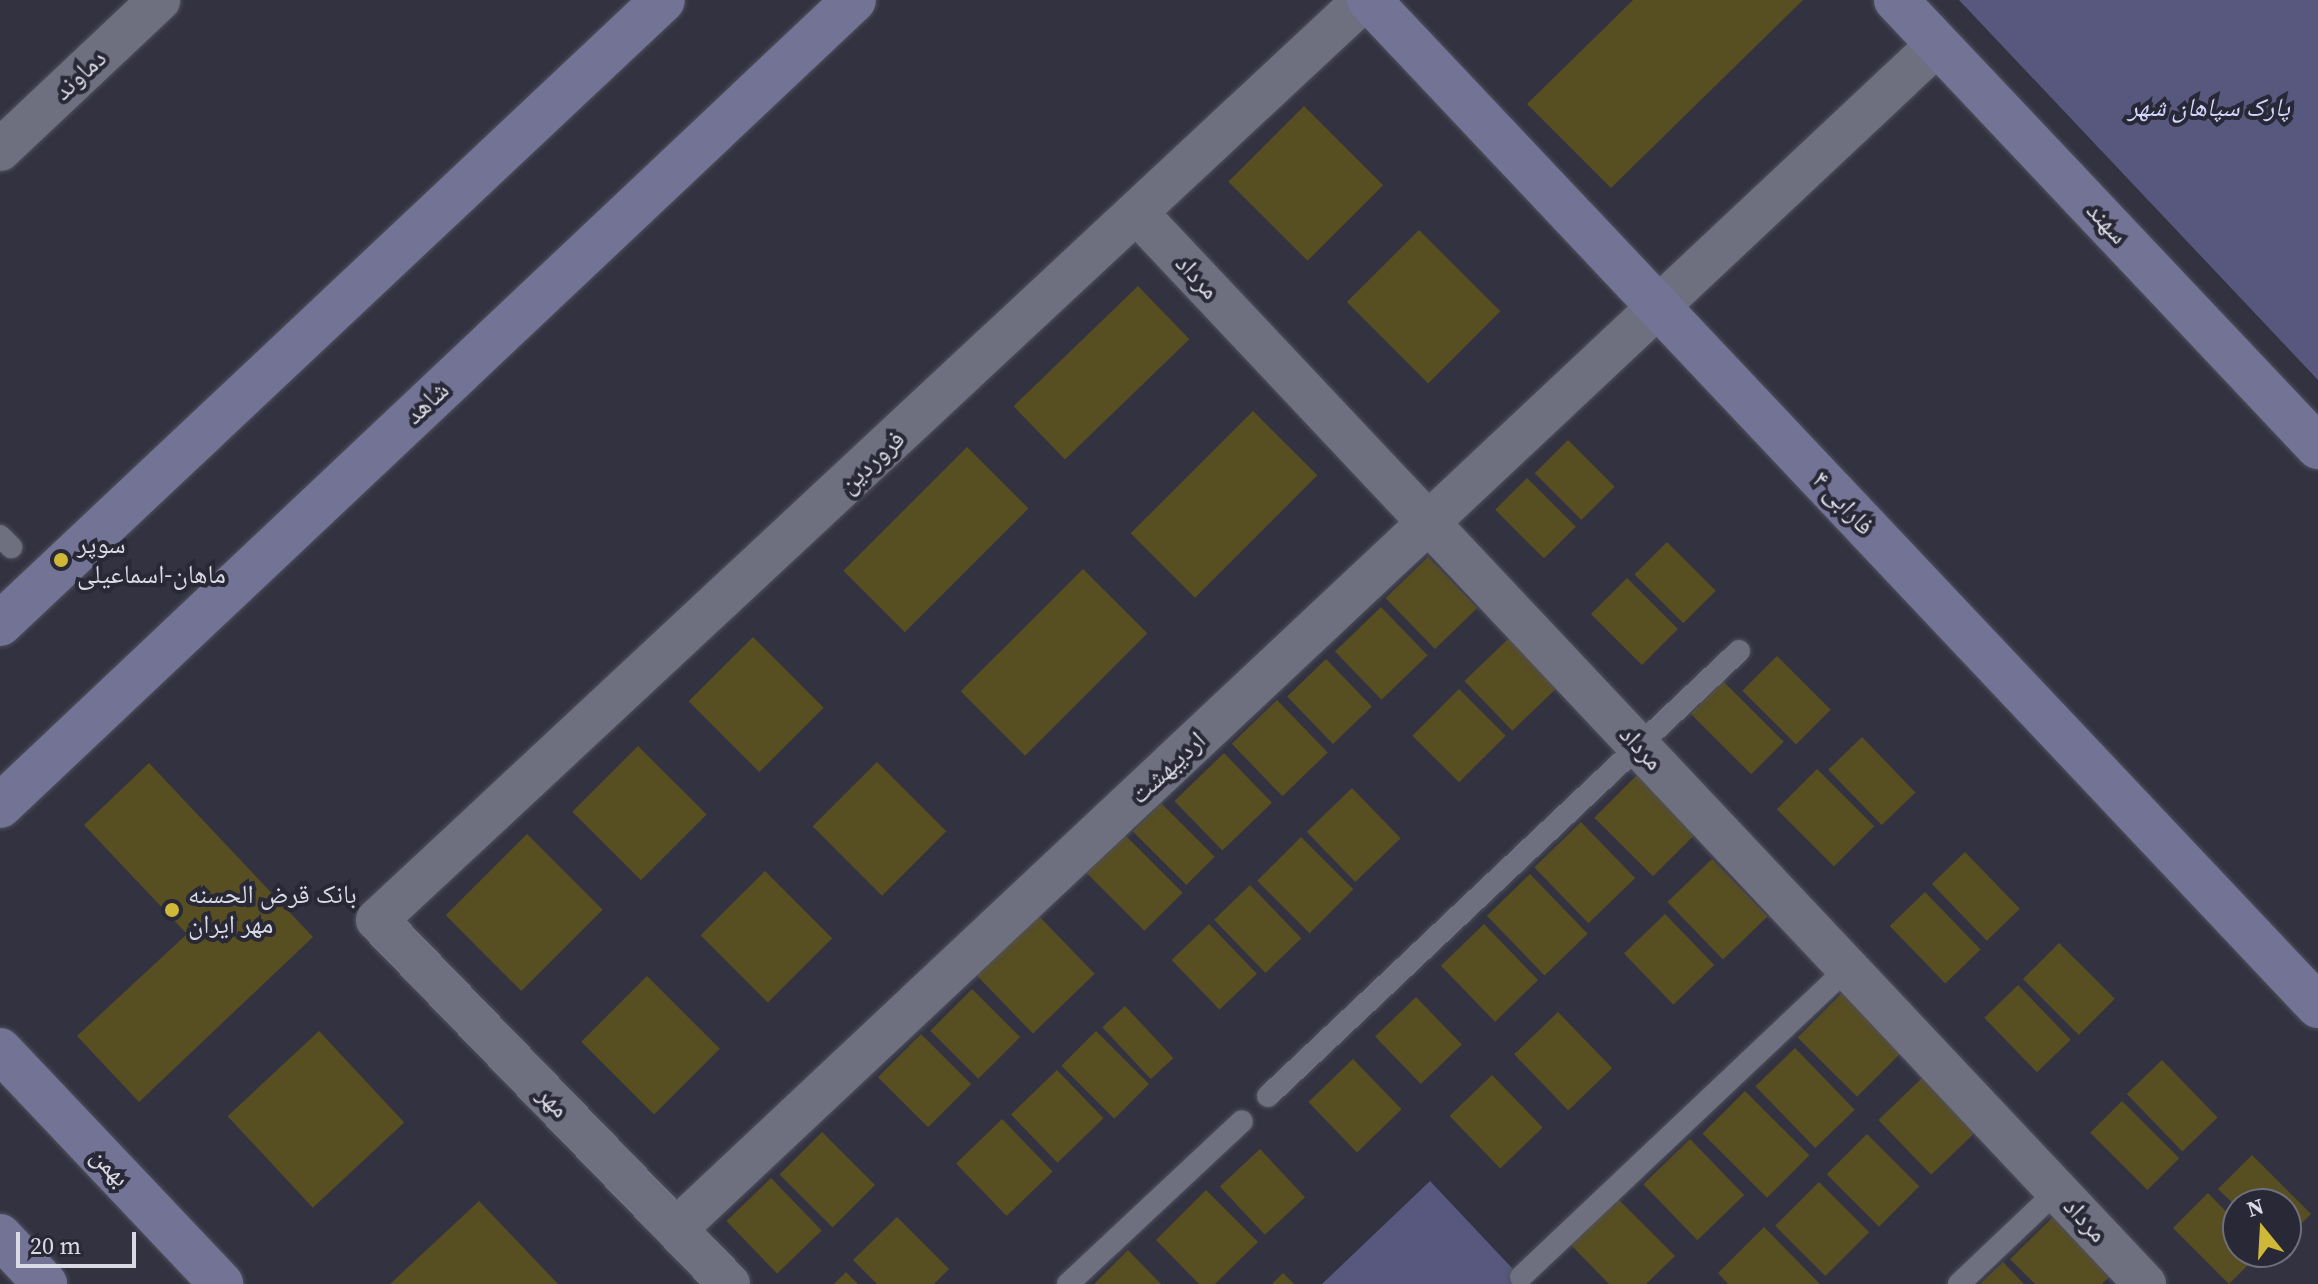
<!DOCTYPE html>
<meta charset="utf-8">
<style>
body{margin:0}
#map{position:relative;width:2318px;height:1284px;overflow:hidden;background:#323241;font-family:"Source Serif 4","Noto Naskh Arabic",serif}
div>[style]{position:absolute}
.green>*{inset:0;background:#58587f}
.building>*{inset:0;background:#574e22;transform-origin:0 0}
.roads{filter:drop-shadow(0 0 2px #4f505c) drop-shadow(0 0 2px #4f505c)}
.lane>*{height:22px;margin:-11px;padding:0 11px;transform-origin:11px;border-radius:11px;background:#6e6f7f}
.street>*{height:42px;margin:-21px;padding:0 21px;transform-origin:21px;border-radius:21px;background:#6e6f7f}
.secondary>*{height:44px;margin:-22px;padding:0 22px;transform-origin:22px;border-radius:22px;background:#737396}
.dots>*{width:22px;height:22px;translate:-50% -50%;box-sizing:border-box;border:4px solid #282837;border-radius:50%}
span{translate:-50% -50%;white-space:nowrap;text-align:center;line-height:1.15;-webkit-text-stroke:8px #282837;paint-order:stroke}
.street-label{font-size:26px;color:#d9dae3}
.park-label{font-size:26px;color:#d4d5fe;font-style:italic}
.poi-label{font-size:26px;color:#d9dae3}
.left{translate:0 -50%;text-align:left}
.north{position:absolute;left:2222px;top:1188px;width:80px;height:80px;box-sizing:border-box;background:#282837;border:2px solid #6f6f7c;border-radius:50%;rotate:342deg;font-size:22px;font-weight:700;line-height:32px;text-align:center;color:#d9dae3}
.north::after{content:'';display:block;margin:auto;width:28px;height:36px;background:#cfb837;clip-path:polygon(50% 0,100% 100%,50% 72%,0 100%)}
.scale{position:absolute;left:16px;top:1232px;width:120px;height:36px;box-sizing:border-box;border:4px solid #d9dae3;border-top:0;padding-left:10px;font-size:24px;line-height:28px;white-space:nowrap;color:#d9dae3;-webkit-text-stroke:6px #282837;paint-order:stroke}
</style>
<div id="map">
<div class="green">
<i style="clip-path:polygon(1959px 0,2318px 0,2318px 380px)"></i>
<i style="clip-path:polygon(1430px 1181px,1527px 1284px,1322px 1284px)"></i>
</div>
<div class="building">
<i style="clip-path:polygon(1633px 0,1803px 0,1611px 188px,1527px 104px)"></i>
<i style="left:1304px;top:106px;width:112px;height:107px;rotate:45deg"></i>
<i style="left:1419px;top:230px;width:115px;height:102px;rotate:45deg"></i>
<i style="left:1138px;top:286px;width:74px;height:173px;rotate:46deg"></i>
<i style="left:1253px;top:411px;width:91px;height:173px;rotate:45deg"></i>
<i style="left:1568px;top:440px;width:66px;height:47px;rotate:45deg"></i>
<i style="left:967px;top:447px;width:87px;height:175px;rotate:45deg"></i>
<i style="left:1527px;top:478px;width:69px;height:45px;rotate:45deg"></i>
<i style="left:1667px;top:542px;width:69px;height:46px;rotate:45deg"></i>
<i style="left:1428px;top:557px;width:71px;height:59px;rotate:46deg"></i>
<i style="left:1083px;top:569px;width:91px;height:173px;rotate:45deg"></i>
<i style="left:1627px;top:578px;width:72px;height:51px;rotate:45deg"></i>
<i style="left:1381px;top:607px;width:67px;height:64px;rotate:46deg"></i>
<i style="left:753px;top:637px;width:100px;height:91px;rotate:45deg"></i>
<i style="left:1509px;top:638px;width:69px;height:62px;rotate:46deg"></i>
<i style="left:1777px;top:656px;width:76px;height:49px;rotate:45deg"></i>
<i style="left:1326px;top:659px;width:66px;height:54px;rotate:46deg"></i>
<i style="left:1723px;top:681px;width:86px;height:46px;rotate:45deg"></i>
<i style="left:1459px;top:689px;width:66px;height:66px;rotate:45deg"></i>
<i style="left:1277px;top:700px;width:73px;height:63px;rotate:46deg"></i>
<i style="left:1862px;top:737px;width:77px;height:47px;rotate:46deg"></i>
<i style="left:638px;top:746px;width:97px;height:93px;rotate:45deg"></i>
<i style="left:1224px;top:753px;width:69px;height:69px;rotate:46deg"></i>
<i style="left:877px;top:762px;width:98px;height:91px;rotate:45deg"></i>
<i style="clip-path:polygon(149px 763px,313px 937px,139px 1102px,77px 1036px,187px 934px,84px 825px)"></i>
<i style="left:1817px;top:769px;width:81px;height:57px;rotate:45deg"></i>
<i style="left:1641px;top:771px;width:83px;height:66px;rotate:45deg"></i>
<i style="left:1352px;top:788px;width:70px;height:63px;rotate:46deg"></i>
<i style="left:1161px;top:803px;width:76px;height:40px;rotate:45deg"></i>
<i style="left:1581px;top:822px;width:78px;height:65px;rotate:46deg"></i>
<i style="left:527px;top:834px;width:107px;height:115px;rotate:45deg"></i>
<i style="left:1124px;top:834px;width:83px;height:54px;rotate:45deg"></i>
<i style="left:1301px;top:837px;width:74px;height:62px;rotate:45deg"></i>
<i style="left:1965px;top:852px;width:79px;height:46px;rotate:46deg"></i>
<i style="left:1712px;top:859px;width:80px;height:62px;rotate:46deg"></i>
<i style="left:765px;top:871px;width:95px;height:91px;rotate:45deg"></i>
<i style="left:1530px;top:874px;width:83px;height:60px;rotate:46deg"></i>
<i style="left:1250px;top:885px;width:74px;height:50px;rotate:46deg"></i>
<i style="left:1925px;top:892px;width:80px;height:49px;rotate:46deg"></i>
<i style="left:1035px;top:912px;width:86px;height:86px;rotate:46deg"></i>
<i style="left:1665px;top:914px;width:71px;height:57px;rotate:46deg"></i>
<i style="left:1209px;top:924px;width:69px;height:52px;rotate:46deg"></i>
<i style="left:1484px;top:924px;width:78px;height:60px;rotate:46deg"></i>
<i style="left:2059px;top:943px;width:79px;height:51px;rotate:45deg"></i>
<i style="left:647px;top:976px;width:103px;height:93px;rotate:45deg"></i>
<i style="left:2018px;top:985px;width:76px;height:47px;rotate:46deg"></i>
<i style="left:972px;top:989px;width:68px;height:59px;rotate:45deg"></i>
<i style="left:1845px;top:990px;width:84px;height:67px;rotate:45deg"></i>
<i style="left:1416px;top:997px;width:66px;height:57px;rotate:46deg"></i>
<i style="left:1125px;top:1006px;width:71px;height:31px;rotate:47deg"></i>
<i style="left:1558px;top:1012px;width:78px;height:61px;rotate:46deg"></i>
<i style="left:319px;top:1031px;width:125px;height:125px;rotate:47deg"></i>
<i style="left:1096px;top:1031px;width:75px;height:49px;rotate:45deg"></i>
<i style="left:921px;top:1034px;width:71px;height:61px;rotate:45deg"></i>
<i style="left:1795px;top:1048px;width:86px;height:55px;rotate:46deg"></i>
<i style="left:1353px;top:1059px;width:70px;height:62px;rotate:46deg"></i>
<i style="left:2162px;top:1060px;width:80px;height:49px;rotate:46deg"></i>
<i style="left:1057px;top:1070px;width:67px;height:64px;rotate:46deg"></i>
<i style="left:1492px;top:1075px;width:73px;height:59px;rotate:46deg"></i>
<i style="left:1923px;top:1077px;width:76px;height:62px;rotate:46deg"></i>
<i style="left:1745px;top:1091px;width:91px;height:60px;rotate:45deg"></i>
<i style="left:2122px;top:1101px;width:81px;height:45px;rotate:45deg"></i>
<i style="left:1002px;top:1119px;width:73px;height:64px;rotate:46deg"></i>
<i style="left:822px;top:1132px;width:75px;height:60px;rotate:45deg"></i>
<i style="left:1867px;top:1134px;width:74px;height:57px;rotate:45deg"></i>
<i style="left:1690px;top:1139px;width:78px;height:65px;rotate:46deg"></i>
<i style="left:1260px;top:1149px;width:66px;height:55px;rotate:47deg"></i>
<i style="clip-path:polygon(2252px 1155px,2311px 1214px,2286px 1239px,2286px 1204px,2238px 1208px,2218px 1189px)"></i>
<i style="left:771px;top:1178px;width:73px;height:62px;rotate:46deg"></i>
<i style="left:1819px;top:1182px;width:71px;height:62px;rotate:45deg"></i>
<i style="clip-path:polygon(1206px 1190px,1258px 1242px,1215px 1284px,1199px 1284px,1156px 1240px)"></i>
<i style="clip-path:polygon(2208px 1193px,2238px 1224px,2238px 1252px,2261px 1252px,2229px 1284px,2173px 1228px)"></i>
<i style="clip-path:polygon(1617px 1198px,1675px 1256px,1646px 1284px,1609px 1284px,1571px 1245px)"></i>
<i style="clip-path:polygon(479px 1201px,558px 1284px,390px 1284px)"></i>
<i style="clip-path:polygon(897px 1217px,949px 1269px,934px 1284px,877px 1284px,853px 1260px)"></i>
<i style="clip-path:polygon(2053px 1217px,2110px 1276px,2102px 1284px,2035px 1284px,2010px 1259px)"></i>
<i style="clip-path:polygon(1764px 1227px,1820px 1284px,1728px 1284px,1718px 1273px)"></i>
<i style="clip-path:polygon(1128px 1250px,1161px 1284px,1094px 1284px)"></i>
<i style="clip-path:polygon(2003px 1262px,2024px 1284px,1980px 1284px)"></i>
<i style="clip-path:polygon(846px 1272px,858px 1284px,834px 1284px)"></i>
<i style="clip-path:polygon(1283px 1273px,1294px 1284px,1272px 1284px)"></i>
</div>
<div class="roads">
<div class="lane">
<i style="left:0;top:536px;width:16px;rotate:45deg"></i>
<i style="left:1268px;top:1096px;width:648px;rotate:-43.37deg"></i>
<i style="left:1521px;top:1277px;width:450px;rotate:-43.4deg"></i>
<i style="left:1068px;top:1284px;width:238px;rotate:-43.1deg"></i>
<i style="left:1959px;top:1284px;width:135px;rotate:-43.5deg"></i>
</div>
<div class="street">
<i style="left:0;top:150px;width:219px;rotate:-43.3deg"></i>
<i style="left:1137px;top:213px;width:1471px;rotate:46.74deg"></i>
<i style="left:676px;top:1229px;width:1731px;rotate:-43.2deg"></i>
<i style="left:729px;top:1284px;width:506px;rotate:-134.04deg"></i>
<i style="left:377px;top:920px;width:1349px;rotate:-42.99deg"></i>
</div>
<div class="secondary">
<i style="left:1369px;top:0;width:1383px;rotate:46.67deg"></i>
<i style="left:1896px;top:0;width:615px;rotate:46.65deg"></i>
<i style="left:0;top:624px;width:910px;rotate:-43.26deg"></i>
<i style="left:0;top:806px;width:1174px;rotate:-43.34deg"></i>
<i style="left:0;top:1050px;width:322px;rotate:46.6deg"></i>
<i style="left:0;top:1236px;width:66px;rotate:46.8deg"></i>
</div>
</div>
<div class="dots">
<i style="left:61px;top:560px;background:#cfb837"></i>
<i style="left:172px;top:910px;background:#cfb837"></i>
</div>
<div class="street-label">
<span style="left:80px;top:75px;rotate:-43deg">دماوند</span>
<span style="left:2107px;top:223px;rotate:47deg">سهند</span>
<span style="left:1197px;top:277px;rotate:47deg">مرداد</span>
<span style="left:427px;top:403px;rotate:-43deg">شاهد</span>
<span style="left:872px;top:462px;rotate:-43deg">فروردین</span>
<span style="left:1843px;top:503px;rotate:47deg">فارابی ۴</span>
<span style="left:1641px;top:748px;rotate:47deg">مرداد</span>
<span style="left:1168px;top:768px;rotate:-43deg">اردیبهشت</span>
<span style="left:553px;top:1102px;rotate:46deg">مهر</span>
<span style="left:110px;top:1167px;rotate:47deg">بهمن</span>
<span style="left:2085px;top:1220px;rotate:47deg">مرداد</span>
</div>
<div class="park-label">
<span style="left:2209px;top:108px">پارک سپاهان شهر</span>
</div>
<div class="poi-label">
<span class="left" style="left:77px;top:560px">سوپر<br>ماهان-اسماعیلی</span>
<span class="left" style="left:188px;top:910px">بانک قرض الحسنه<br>مهر ایران</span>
</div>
<div class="north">N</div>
<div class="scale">20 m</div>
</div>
